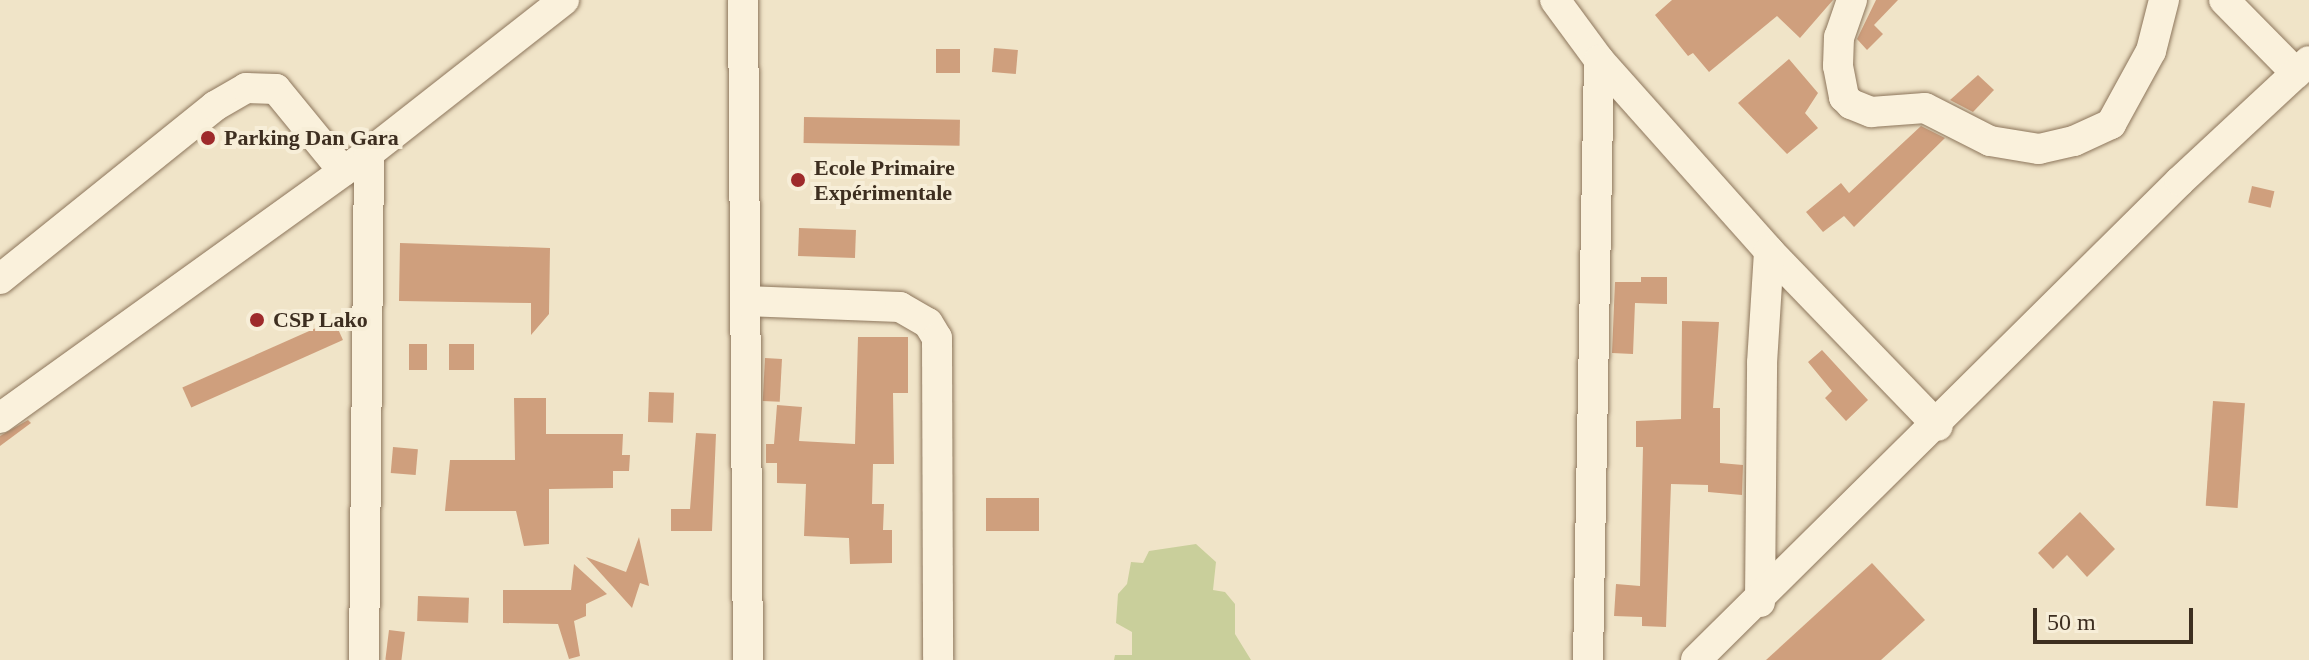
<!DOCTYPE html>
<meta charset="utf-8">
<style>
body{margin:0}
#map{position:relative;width:2309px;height:660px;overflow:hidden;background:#f0e4c8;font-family:Georgia,serif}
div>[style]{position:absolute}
.green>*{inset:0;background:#c9cf9b}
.building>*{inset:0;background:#cf9f7d;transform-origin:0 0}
.roads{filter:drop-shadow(0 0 2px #8d765c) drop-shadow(0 0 2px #8d765c)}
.minor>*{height:30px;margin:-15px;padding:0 15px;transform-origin:15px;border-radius:15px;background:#faf1dc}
.dots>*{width:22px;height:22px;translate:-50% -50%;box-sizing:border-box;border:4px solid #f7eed8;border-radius:50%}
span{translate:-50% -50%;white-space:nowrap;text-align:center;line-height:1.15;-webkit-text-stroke:8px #f7eed8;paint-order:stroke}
.poi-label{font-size:22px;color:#3d2e20;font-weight:700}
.left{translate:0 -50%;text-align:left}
.scale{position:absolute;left:2033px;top:608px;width:160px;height:36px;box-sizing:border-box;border:4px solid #3d2e20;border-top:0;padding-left:10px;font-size:24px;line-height:28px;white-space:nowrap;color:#3d2e20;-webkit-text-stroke:6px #f7eed8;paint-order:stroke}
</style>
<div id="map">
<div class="green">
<i style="clip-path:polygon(1196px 544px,1216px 562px,1213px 590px,1225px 592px,1235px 604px,1235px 634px,1251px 660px,1114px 660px,1115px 655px,1132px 655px,1132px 632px,1116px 623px,1118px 594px,1127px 584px,1131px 562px,1143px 563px,1149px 551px)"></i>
</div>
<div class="building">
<i style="clip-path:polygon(1672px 0,1833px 0,1800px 38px,1777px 16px,1709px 72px,1693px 53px,1688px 56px,1655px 15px)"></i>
<i style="clip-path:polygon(1876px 0,1898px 0,1874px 25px,1883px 34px,1867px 50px,1857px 39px)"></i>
<i style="left:994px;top:48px;width:24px;height:24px;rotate:5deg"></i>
<i style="left:936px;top:49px;width:24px;height:24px"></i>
<i style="clip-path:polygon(1789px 59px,1818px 93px,1805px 113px,1818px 128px,1787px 154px,1738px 103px)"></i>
<i style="clip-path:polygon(1978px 75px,1994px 90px,1973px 112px,1950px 100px)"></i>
<i style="left:804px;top:117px;width:156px;height:26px;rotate:1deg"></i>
<i style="clip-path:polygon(1921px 126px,1945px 138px,1854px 227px,1844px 216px,1823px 232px,1806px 212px,1841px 183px,1849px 193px)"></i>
<i style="left:2252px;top:186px;width:23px;height:17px;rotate:13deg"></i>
<i style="left:799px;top:228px;width:57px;height:28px;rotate:2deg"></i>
<i style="clip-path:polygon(400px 243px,550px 248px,549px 314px,531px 335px,531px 303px,399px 301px)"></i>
<i style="clip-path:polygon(1641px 277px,1667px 277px,1667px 304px,1635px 303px,1633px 354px,1612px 353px,1615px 282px,1641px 282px)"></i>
<i style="left:334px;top:320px;width:22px;height:166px;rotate:66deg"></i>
<i style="clip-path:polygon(1682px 321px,1719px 322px,1713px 408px,1720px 408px,1720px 463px,1743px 465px,1742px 495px,1708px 492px,1708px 485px,1671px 484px,1666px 627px,1642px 626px,1642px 617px,1614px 616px,1616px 584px,1640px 586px,1643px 447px,1636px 447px,1636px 421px,1681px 419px)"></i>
<i style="clip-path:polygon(858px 337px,908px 337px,908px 393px,893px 393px,894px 464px,873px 464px,872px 504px,884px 504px,883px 530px,892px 530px,892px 563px,850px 564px,849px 538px,804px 536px,806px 484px,777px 483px,777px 463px,766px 463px,766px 444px,774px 444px,777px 405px,802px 407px,799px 441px,855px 444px)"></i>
<i style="left:409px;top:344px;width:18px;height:26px"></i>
<i style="left:449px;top:344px;width:25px;height:26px"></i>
<i style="clip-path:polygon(1822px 350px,1868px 400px,1846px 421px,1825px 398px,1832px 391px,1808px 362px)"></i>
<i style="left:765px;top:358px;width:17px;height:43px;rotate:3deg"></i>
<i style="left:649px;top:392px;width:25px;height:30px;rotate:2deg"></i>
<i style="clip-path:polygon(514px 398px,546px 398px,546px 434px,623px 434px,622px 455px,630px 455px,629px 471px,613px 471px,613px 488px,549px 489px,549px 544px,524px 546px,516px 511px,445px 511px,450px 460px,515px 460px)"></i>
<i style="left:2213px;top:401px;width:32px;height:105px;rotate:4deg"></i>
<i style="clip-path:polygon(28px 420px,31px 423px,0 446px,0 436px)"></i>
<i style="clip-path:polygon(696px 433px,716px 434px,712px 531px,671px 531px,671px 509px,690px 509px)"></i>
<i style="left:393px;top:447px;width:25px;height:26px;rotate:5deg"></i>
<i style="left:986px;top:498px;width:53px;height:33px"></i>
<i style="clip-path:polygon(2080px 512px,2115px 549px,2087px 577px,2067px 555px,2053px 569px,2038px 553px)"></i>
<i style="clip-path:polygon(639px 537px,649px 586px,640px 583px,632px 608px,586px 557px,626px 572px)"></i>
<i style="clip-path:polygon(1872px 563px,1925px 620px,1881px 660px,1766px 660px)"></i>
<i style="clip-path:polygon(574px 564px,607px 594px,586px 604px,586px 616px,574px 621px,580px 656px,569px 659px,558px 624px,503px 623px,503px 590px,571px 590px)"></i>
<i style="left:418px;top:596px;width:51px;height:25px;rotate:2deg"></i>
<i style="left:389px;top:630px;width:16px;height:30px;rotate:7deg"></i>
</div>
<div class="roads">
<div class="minor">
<i style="left:743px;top:0;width:660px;rotate:89.57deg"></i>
<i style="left:1555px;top:0;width:74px;rotate:53.7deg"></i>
<i style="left:1599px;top:60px;width:256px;rotate:48.3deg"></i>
<i style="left:1769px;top:251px;width:243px;rotate:46deg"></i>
<i style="left:1852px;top:0;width:39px;rotate:109deg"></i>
<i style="left:1839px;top:37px;width:29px;rotate:92deg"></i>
<i style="left:1838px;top:66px;width:32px;rotate:79deg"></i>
<i style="left:1844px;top:97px;width:10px;rotate:45deg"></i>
<i style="left:1851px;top:104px;width:22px;rotate:22deg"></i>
<i style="left:1871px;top:112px;width:54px;rotate:-4.2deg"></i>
<i style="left:1925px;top:108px;width:73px;rotate:26.9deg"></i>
<i style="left:1990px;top:141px;width:50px;rotate:9.3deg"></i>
<i style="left:2039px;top:149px;width:36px;rotate:-13deg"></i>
<i style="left:2074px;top:141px;width:41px;rotate:-24.7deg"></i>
<i style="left:2111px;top:124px;width:83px;rotate:-61.3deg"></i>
<i style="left:2151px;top:51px;width:53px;rotate:-75.7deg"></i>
<i style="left:2224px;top:0;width:103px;rotate:45.4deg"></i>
<i style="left:0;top:279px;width:276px;rotate:-38.8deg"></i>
<i style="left:215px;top:106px;width:36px;rotate:-30deg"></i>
<i style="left:246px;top:88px;width:30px;rotate:2deg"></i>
<i style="left:276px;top:89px;width:106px;rotate:50.7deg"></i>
<i style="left:745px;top:301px;width:155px;rotate:2.2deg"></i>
<i style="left:900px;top:307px;width:32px;rotate:30deg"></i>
<i style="left:928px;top:323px;width:17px;rotate:59deg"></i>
<i style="left:937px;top:338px;width:322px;rotate:89.8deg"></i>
<i style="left:0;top:418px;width:454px;rotate:-35.7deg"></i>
<i style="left:369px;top:153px;width:248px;rotate:-38.1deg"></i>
<i style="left:1760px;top:602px;width:239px;rotate:-89.5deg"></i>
<i style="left:1762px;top:363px;width:112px;rotate:-86.4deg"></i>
<i style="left:364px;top:660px;width:507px;rotate:-89.43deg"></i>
<i style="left:1588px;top:660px;width:600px;rotate:-88.95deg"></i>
<i style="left:1696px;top:660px;width:681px;rotate:-44.7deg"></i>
<i style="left:2180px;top:181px;width:176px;rotate:-42.9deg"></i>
</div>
</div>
<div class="dots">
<i style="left:208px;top:138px;background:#9e2a2b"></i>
<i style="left:798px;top:180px;background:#9e2a2b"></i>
<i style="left:257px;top:320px;background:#9e2a2b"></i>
</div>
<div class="poi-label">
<span class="left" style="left:224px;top:138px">Parking Dan Gara</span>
<span class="left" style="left:814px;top:180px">Ecole Primaire<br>Expérimentale</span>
<span class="left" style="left:273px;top:320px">CSP Lako</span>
</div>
<div class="scale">50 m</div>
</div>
